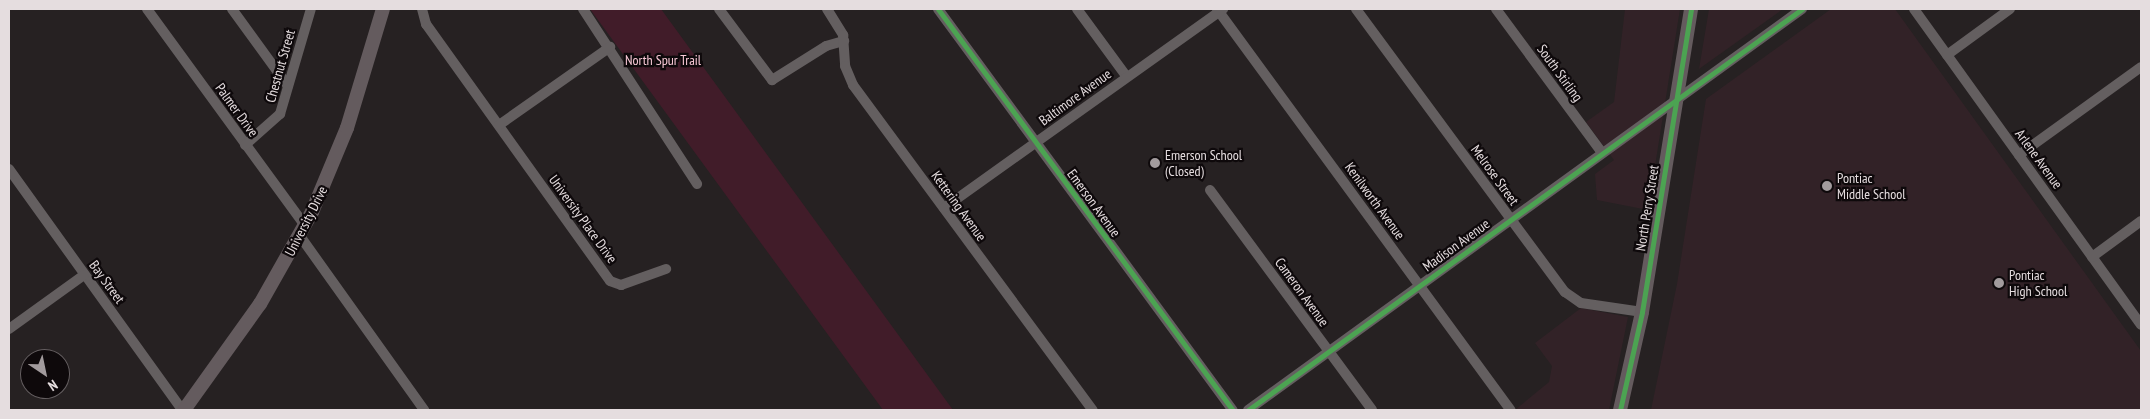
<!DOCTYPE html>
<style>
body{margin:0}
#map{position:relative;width:2150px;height:419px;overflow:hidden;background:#262122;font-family:"PT Sans Narrow",sans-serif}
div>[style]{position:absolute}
.built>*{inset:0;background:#322227}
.green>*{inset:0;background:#411c29}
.minor>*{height:10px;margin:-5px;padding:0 5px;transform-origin:5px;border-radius:5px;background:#645f60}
.major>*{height:14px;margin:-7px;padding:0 7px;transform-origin:7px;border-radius:7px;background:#645b5e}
.cycleway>*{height:5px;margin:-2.5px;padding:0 2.5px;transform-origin:2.5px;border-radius:2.5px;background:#4ca352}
.dots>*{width:14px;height:14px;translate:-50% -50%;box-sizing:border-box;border:2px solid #0e090b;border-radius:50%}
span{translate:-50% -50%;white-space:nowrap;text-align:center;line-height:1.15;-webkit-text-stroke:4.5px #0e090b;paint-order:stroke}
.park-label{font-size:14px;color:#f9c9d7}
.street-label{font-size:14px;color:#e5dddf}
.poi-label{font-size:14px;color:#e5dddf}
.left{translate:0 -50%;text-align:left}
.frame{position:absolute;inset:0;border:10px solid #e5dddf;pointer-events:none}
.north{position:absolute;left:20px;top:349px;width:50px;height:50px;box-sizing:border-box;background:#0e090b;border:1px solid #645e60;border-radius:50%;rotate:146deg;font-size:14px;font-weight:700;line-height:20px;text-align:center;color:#e5dddf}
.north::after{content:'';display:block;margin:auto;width:18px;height:22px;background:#a29b9d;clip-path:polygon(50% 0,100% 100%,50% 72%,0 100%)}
</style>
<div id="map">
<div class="built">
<i style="clip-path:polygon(1625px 9px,1680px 9px,1648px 210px,1597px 200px,1595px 174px,1614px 160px,1586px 122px,1614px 102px)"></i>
<i style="clip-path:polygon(1709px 9px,1783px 9px,1699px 69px)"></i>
<i style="clip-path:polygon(1831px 9px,1895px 9px,2141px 351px,2141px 410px,1651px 410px,1677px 284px,1706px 99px)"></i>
<i style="clip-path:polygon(1581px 308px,1628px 317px,1609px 410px,1515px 410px,1549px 382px,1552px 366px,1535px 343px)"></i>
</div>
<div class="green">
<i style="clip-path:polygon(590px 9px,661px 9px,953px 410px,883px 410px)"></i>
</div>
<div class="minor">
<i style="left:147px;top:9px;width:268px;rotate:53.9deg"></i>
<i style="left:232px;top:9px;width:95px;rotate:54deg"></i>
<i style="left:422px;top:9px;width:16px;rotate:75deg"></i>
<i style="left:426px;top:24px;width:316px;rotate:54.4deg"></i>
<i style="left:610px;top:281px;width:12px;rotate:20deg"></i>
<i style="left:621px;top:285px;width:48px;rotate:-19.6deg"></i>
<i style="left:583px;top:9px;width:209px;rotate:56.9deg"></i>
<i style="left:719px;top:9px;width:89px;rotate:53.3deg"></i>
<i style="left:772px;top:80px;width:64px;rotate:-32.2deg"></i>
<i style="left:826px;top:46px;width:19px;rotate:-16deg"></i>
<i style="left:827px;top:9px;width:31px;rotate:58deg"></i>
<i style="left:843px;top:35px;width:31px;rotate:86deg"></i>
<i style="left:845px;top:66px;width:21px;rotate:67deg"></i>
<i style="left:853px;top:85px;width:404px;rotate:53.6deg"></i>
<i style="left:938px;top:9px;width:498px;rotate:53.7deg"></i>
<i style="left:1077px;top:9px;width:84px;rotate:53.7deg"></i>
<i style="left:1217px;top:9px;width:497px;rotate:53.8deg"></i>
<i style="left:1356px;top:9px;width:352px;rotate:53.6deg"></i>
<i style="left:1565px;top:292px;width:19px;rotate:35deg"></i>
<i style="left:1581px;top:303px;width:62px;rotate:8.4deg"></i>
<i style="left:1496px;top:9px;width:179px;rotate:53.6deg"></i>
<i style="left:1914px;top:9px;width:389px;rotate:54.3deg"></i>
<i style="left:1947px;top:55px;width:78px;rotate:-36.1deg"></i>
<i style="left:499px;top:125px;width:136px;rotate:-35.1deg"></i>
<i style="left:245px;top:145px;width:47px;rotate:-41.5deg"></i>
<i style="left:280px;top:114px;width:109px;rotate:-73.6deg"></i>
<i style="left:2019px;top:155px;width:150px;rotate:-35.8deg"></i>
<i style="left:9px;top:169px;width:297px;rotate:54.3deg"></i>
<i style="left:1210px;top:190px;width:273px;rotate:53.6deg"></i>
<i style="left:944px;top:208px;width:343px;rotate:-35.5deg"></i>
<i style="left:300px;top:236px;width:214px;rotate:54.5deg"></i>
<i style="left:2092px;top:257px;width:61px;rotate:-36.3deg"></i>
<i style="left:9px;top:329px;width:92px;rotate:-35.8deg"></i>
<i style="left:1248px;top:410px;width:684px;rotate:-35.9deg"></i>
</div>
<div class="major">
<i style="left:184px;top:410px;width:130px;rotate:-54.4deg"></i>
<i style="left:260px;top:304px;width:106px;rotate:-60.5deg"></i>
<i style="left:312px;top:212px;width:91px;rotate:-67.4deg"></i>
<i style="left:347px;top:128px;width:124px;rotate:-73.2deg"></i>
<i style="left:1620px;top:410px;width:100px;rotate:-77.3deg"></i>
<i style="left:1642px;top:312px;width:307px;rotate:-80.8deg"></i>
</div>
<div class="cycleway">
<i style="left:938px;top:9px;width:498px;rotate:53.7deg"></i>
<i style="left:1248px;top:410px;width:684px;rotate:-35.9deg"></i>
<i style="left:1620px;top:410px;width:100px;rotate:-77.3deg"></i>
<i style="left:1642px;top:312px;width:307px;rotate:-80.8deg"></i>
</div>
<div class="dots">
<i style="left:1155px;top:163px;background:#a29b9d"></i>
<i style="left:1827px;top:186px;background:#a29b9d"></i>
<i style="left:1999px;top:283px;background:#a29b9d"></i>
</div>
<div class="park-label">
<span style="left:663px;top:60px">North Spur Trail</span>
</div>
<div class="street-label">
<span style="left:280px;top:66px;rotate:-74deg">Chestnut Street</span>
<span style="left:1560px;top:73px;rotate:54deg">South Stirling</span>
<span style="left:1075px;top:97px;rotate:-36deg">Baltimore Avenue</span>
<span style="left:237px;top:110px;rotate:54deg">Palmer Drive</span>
<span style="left:2039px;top:159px;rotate:54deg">Arlene Avenue</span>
<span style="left:1495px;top:175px;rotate:54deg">Melrose Street</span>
<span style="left:1375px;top:201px;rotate:54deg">Kenilworth Avenue</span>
<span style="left:1094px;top:203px;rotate:54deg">Emerson Avenue</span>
<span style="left:959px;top:206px;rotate:54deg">Kettering Avenue</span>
<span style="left:1647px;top:208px;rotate:-81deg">North Perry Street</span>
<span style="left:583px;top:219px;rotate:54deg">University Place Drive</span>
<span style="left:306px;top:221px;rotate:-63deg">University Drive</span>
<span style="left:1456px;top:245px;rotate:-36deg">Madison Avenue</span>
<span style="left:107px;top:282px;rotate:54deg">Bay Street</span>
<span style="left:1302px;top:292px;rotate:54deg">Cameron Avenue</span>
</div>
<div class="poi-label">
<span class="left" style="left:1165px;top:163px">Emerson School<br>(Closed)</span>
<span class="left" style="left:1837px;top:186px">Pontiac<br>Middle School</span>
<span class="left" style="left:2009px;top:283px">Pontiac<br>High School</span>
</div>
<div class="frame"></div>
<div class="north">N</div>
</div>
